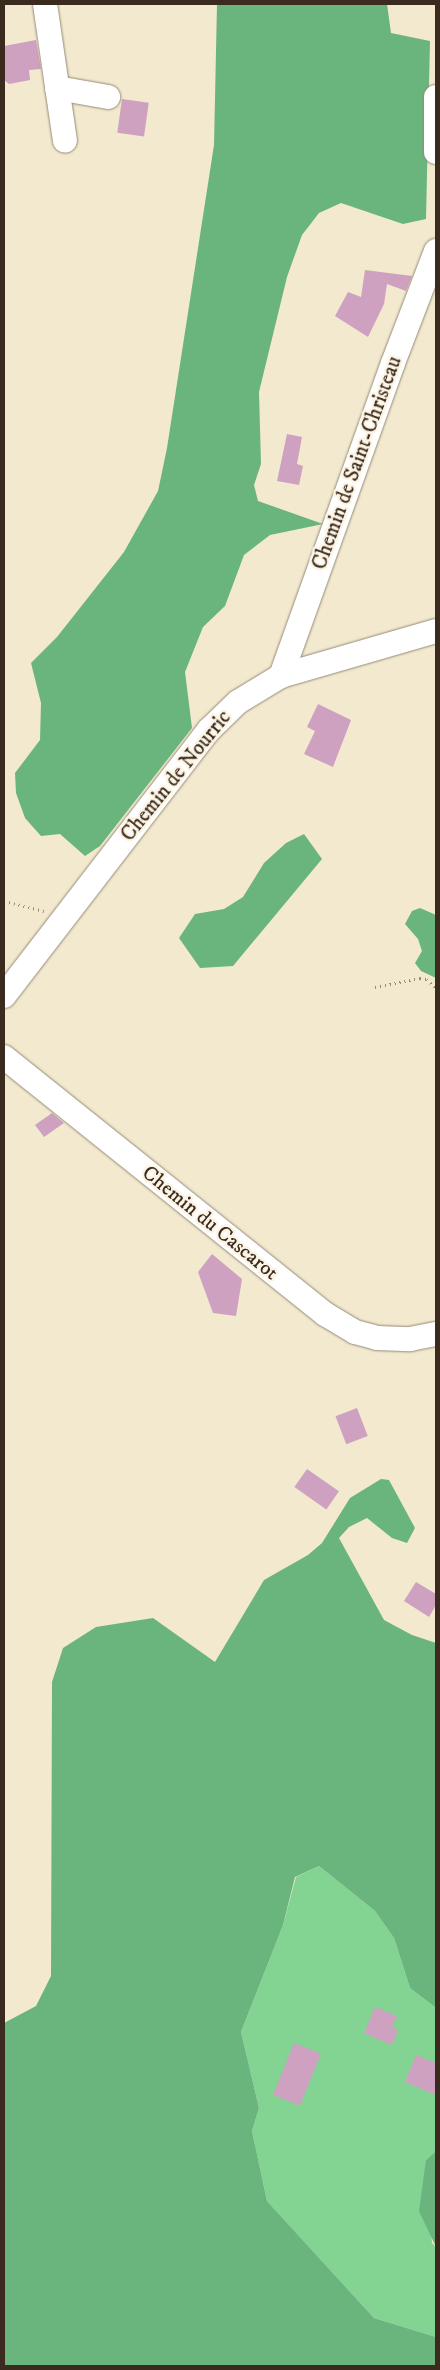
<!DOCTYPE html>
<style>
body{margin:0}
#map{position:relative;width:440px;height:2370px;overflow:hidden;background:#f2e9cf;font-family:"IM FELL DW Pica",serif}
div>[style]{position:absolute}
.green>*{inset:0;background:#83d393}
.forest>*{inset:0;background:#6ab57d}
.building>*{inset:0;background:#cea1c1;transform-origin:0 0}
.path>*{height:3px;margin-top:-1.5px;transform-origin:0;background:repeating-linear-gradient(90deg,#968a76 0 1px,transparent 0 5px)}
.roads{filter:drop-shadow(0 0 1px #968a76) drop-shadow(0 0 1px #968a76)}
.minor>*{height:24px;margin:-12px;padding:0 12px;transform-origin:12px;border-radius:12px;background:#fff}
span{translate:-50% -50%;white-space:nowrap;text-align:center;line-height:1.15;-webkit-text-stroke:5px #fcf5e5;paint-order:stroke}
.street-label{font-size:21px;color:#3b2a1e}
.frame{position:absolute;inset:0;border:5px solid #3b2a1e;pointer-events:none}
</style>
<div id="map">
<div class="green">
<i style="clip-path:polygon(319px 1866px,375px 1911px,394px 1938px,410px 1988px,436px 2008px,436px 2151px,426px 2160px,432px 2243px,436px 2247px,436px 2337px,374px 2318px,267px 2201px,252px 2131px,259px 2108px,241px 2032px,283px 1925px,296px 1877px)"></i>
</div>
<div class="forest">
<i style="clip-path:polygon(217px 4px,387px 4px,391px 33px,430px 41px,426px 219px,403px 224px,341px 203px,319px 213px,302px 235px,287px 277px,259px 392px,261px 464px,254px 485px,258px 501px,323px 524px,270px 535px,244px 555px,225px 606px,203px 627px,185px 672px,192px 728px,100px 846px,85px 856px,60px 834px,41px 836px,25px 818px,16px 793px,15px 773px,40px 740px,41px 703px,31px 663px,57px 637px,124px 552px,158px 491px,167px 448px,214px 145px)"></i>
<i style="clip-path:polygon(304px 834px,322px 859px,233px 966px,200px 968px,179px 938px,195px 914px,224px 909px,243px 897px,264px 863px,286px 843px)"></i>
<i style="clip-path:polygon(420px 908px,436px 915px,436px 978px,421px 971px,415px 963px,422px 951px,418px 939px,405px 924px,412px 911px)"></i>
<i style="clip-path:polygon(381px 1479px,389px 1480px,415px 1528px,407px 1543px,392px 1538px,367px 1518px,349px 1527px,339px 1538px,384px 1620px,412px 1635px,436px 1643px,436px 2008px,410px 1988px,394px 1938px,375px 1911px,319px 1866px,295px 1877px,283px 1925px,241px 2032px,259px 2108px,252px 2131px,267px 2201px,374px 2318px,436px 2337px,436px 2366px,4px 2366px,4px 2023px,36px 2006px,51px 1976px,52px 1682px,63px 1648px,96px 1627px,153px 1618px,215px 1662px,264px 1580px,308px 1555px,322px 1543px,350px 1498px)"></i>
<i style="clip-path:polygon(436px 2151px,436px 2247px,419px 2211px,426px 2160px)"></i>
</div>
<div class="building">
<i style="clip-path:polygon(36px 40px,41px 69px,29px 70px,30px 80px,9px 84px,4px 80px,4px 46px)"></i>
<i style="left:122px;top:99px;width:27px;height:34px;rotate:8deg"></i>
<i style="clip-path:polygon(365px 270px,412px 276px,406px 291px,387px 284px,384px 304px,368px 337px,335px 316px,348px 292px,361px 297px)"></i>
<i style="clip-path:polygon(287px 434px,302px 437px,297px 464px,303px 466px,299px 485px,277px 481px)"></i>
<i style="clip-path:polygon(318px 704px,351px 720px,333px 767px,304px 754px,315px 731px,307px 727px)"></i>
<i style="clip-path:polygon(52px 1113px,64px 1123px,44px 1137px,35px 1125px)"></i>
<i style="clip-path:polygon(212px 1254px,242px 1279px,236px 1316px,213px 1313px,198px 1272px)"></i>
<i style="left:357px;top:1408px;width:30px;height:23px;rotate:69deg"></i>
<i style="left:307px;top:1469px;width:39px;height:22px;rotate:35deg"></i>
<i style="clip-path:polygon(416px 1582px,436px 1594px,436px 1605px,429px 1617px,404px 1601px)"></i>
<i style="clip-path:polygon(375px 2007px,397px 2016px,392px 2027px,398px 2030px,392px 2045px,364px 2033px)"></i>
<i style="left:294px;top:2043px;width:29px;height:56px;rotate:22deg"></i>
<i style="clip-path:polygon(416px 2055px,436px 2063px,436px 2095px,405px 2082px)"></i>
</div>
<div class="path">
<i style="left:4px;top:901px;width:41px;rotate:14deg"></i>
<i style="left:375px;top:987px;width:46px;rotate:-11.3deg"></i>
<i style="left:420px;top:978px;width:7px;rotate:8deg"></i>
<i style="left:427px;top:979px;width:13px;rotate:48deg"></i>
</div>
<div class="roads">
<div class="minor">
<i style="left:45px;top:4px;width:138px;rotate:81.7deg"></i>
<i style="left:57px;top:88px;width:52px;rotate:10deg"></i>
<i style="left:436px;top:97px;width:55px;rotate:90deg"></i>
<i style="left:281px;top:676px;width:332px;rotate:-70.3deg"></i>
<i style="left:393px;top:363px;width:120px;rotate:-69deg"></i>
<i style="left:4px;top:996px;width:336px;rotate:-52.4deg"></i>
<i style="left:209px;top:730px;width:40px;rotate:-44deg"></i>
<i style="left:238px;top:702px;width:50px;rotate:-31.2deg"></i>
<i style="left:281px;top:676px;width:161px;rotate:-16.2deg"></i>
<i style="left:4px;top:1057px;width:411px;rotate:38.7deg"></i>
<i style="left:325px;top:1314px;width:35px;rotate:31deg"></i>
<i style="left:355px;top:1332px;width:23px;rotate:15deg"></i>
<i style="left:377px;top:1338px;width:33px;rotate:2deg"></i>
<i style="left:410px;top:1339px;width:26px;rotate:-11deg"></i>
</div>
</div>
<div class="street-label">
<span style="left:357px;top:463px;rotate:-70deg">Chemin de Saint-Christeau</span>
<span style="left:176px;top:776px;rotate:-51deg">Chemin de Nourric</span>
<span style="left:210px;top:1223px;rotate:39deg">Chemin du Cascarot</span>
</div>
<div class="frame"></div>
</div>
